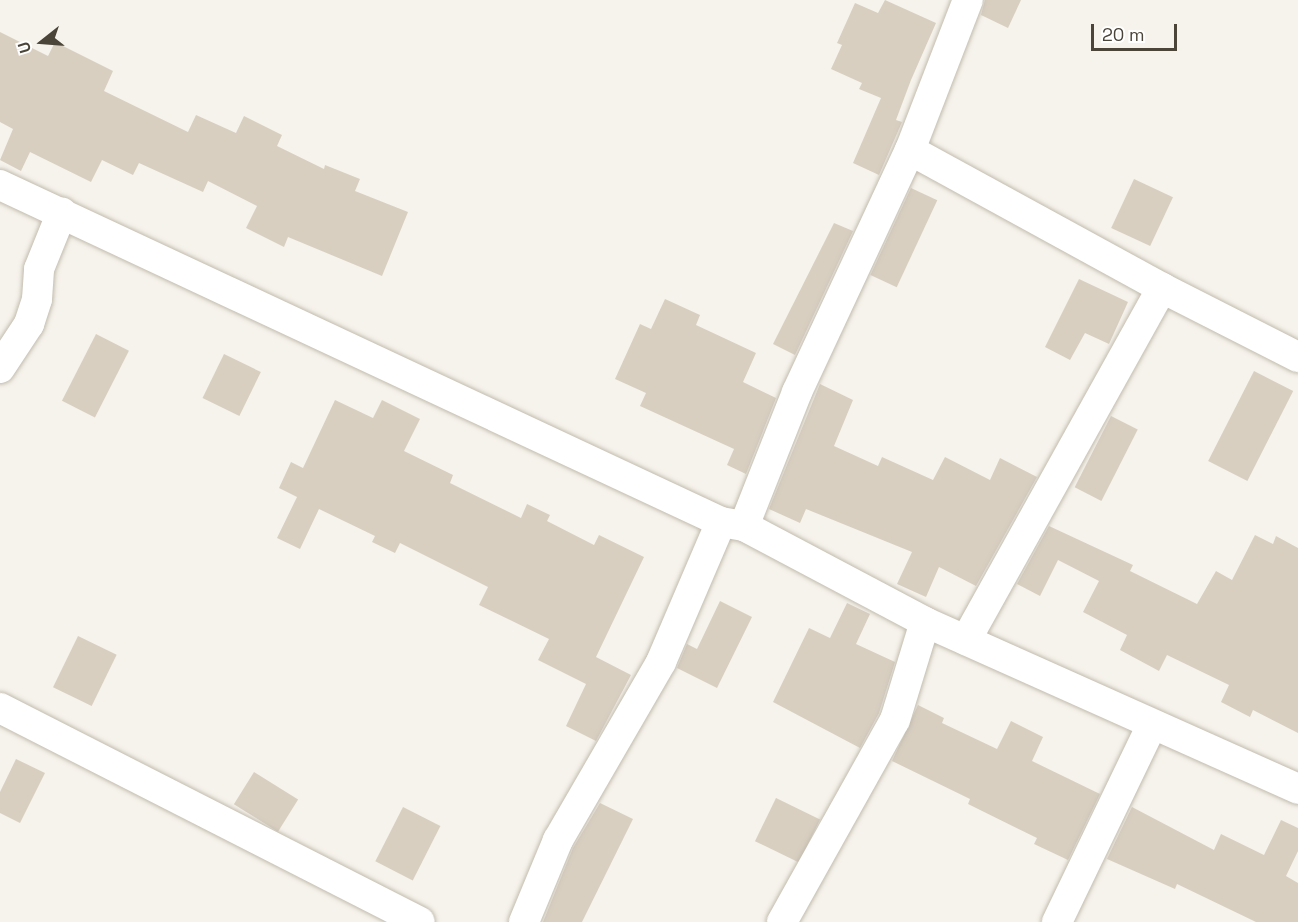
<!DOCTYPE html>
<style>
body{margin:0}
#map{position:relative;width:1298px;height:922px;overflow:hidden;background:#f6f3ec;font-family:"Space Grotesk",sans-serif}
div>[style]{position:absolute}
.building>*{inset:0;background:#d8cfc1;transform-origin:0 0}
.roads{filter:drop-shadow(0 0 2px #c2bbae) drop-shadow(0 0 2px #c2bbae)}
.minor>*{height:30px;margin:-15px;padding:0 15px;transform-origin:15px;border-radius:15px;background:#fff}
span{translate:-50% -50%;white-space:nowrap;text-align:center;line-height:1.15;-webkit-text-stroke:4.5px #fff;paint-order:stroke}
.north{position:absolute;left:12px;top:12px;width:60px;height:60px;-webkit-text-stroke:4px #fff;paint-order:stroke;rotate:253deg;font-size:16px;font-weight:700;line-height:24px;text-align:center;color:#4b4439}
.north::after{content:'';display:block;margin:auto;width:21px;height:27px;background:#4b4439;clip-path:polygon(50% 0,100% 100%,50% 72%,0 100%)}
.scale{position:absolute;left:1091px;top:24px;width:86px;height:27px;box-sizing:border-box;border:3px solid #4b4439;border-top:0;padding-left:8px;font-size:18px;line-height:21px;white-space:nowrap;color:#4b4439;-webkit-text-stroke:4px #fff;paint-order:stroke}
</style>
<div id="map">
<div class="building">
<i style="clip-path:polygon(885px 0,936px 23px,911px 80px,896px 120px,902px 122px,879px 175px,853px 163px,881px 98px,859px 89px,862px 83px,831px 69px,842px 45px,837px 43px,855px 3px,878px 13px)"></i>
<i style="clip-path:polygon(985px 0,1021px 0,1008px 28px,981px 15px)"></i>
<i style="clip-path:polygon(0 32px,48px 56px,55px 42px,113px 71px,104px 91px,188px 132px,196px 115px,236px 133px,244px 116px,282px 135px,277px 146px,324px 169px,325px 165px,360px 179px,355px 191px,408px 212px,382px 276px,288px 237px,284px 247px,246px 228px,257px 206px,208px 181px,203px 192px,139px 163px,133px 175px,102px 160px,91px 182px,30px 152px,21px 171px,0 160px,13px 129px,0 122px)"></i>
<i style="left:1134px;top:179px;width:43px;height:54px;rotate:25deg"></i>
<i style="left:911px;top:188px;width:29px;height:96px;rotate:25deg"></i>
<i style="clip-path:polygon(834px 223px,853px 231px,795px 355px,773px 344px)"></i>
<i style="clip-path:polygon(1079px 279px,1128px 302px,1109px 344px,1085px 333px,1070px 360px,1045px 347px)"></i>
<i style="clip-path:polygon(665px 299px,700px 315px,696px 325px,756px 353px,743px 382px,776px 398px,746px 474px,727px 465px,734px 449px,640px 406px,646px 393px,615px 379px,640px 324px,651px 329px)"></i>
<i style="left:96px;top:334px;width:37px;height:75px;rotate:27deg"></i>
<i style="left:224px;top:354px;width:41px;height:49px;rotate:26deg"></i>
<i style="left:1254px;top:371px;width:44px;height:101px;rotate:27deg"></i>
<i style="clip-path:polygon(820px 384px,853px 400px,834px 446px,878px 466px,882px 457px,933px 480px,945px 457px,990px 480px,1000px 458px,1037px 477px,976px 586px,939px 567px,926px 597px,897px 584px,912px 552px,806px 509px,800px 523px,769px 509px)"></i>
<i style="clip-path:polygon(335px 400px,373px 418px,382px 400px,420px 419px,404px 451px,453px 475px,450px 483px,521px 518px,527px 504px,550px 515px,547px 521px,594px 545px,599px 535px,644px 557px,596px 657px,631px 675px,596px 741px,566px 726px,586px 684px,538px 660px,549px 639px,479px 605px,488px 587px,400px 543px,395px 553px,372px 542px,375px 536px,319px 509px,300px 549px,277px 538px,297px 497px,279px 488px,291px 462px,303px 468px)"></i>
<i style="left:1111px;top:416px;width:30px;height:80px;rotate:27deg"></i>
<i style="clip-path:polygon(1049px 526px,1133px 565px,1130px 571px,1197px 604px,1216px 571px,1232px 580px,1255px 535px,1273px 544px,1276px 536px,1298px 548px,1298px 733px,1253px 710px,1250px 717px,1221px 702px,1229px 685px,1167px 655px,1159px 671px,1120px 650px,1127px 635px,1083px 612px,1099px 581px,1058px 560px,1040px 596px,1017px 584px)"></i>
<i style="clip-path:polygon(720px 601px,752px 617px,717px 688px,677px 668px,687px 644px,697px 649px)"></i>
<i style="clip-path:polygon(847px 603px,870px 614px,856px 644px,895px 662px,879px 713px,860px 748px,773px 702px,809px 628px,830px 638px)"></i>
<i style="left:78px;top:636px;width:43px;height:57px;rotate:26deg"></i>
<i style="clip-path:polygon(918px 705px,944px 718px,942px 723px,997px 749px,1011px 721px,1043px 737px,1032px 761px,1100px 794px,1068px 860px,1034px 844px,1037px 838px,968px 804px,970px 799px,892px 761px)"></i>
<i style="clip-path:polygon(16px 759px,45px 773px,20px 823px,0 813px,0 792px)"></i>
<i style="left:254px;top:772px;width:52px;height:38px;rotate:32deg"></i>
<i style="left:776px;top:798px;width:49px;height:48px;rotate:26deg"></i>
<i style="clip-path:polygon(600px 803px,633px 819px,582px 922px,543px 922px,573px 848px)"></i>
<i style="left:403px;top:807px;width:42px;height:61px;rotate:27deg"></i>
<i style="clip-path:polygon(1132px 807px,1214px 850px,1221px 834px,1264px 855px,1281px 820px,1298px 828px,1298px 851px,1286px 876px,1298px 883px,1298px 922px,1256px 922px,1177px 884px,1175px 889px,1107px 859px)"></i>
</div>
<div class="roads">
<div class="minor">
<i style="left:910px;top:150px;width:287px;rotate:28.7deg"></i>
<i style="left:1162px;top:288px;width:153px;rotate:26.9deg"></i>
<i style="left:0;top:185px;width:796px;rotate:25.05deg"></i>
<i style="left:721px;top:522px;width:23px;rotate:10deg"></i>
<i style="left:744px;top:526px;width:205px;rotate:27.9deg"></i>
<i style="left:925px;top:622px;width:409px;rotate:24.1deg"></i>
<i style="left:0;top:368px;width:53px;rotate:-56.6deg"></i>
<i style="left:29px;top:324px;width:26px;rotate:-72deg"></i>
<i style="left:37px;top:299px;width:30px;rotate:-86deg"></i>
<i style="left:39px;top:269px;width:61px;rotate:-68deg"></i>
<i style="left:744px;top:526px;width:144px;rotate:-68.4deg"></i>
<i style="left:797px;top:392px;width:267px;rotate:-65deg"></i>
<i style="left:910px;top:150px;width:161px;rotate:-68.9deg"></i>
<i style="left:966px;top:640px;width:403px;rotate:-60.9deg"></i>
<i style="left:0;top:708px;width:471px;rotate:27deg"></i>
<i style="left:524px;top:922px;width:89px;rotate:-67.5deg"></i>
<i style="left:558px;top:840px;width:206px;rotate:-59.9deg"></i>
<i style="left:661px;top:662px;width:152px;rotate:-66.8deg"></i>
<i style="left:782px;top:922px;width:231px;rotate:-60.8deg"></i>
<i style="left:895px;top:720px;width:102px;rotate:-73deg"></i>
<i style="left:1057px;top:922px;width:219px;rotate:-64.3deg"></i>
</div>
</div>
<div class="north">U</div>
<div class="scale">20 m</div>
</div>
